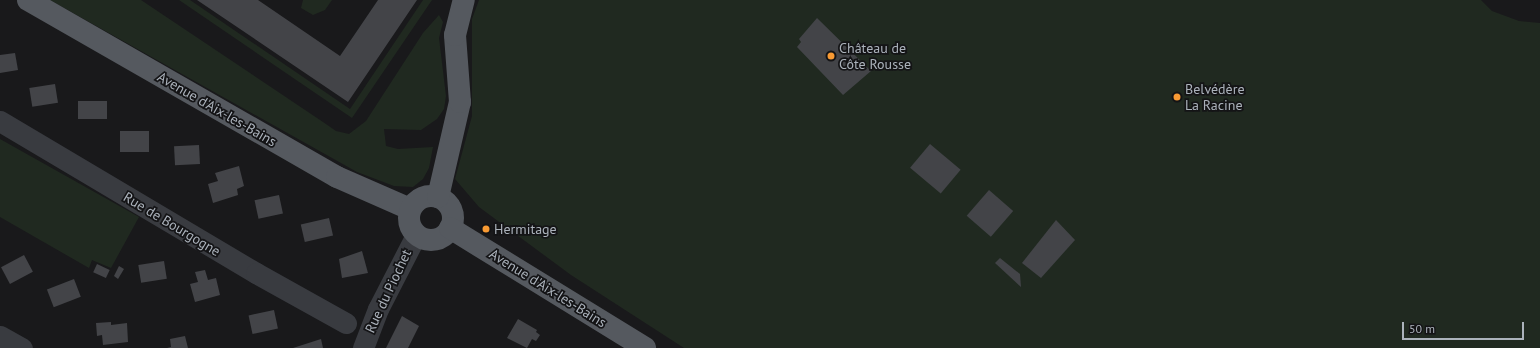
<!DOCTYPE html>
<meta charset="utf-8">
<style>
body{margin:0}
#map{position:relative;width:1540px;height:348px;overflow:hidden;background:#19191b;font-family:"PT Sans",sans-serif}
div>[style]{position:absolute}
.green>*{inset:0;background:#202920}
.building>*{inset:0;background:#434448;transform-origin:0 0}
.minor>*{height:21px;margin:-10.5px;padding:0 10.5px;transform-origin:10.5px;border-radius:10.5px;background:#393b40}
.major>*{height:22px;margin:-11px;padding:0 11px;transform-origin:11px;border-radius:11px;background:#55595f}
.major>.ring{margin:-11px;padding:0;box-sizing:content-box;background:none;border:22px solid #55595f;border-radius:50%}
.dots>*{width:11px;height:11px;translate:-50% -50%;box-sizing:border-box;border:2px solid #141416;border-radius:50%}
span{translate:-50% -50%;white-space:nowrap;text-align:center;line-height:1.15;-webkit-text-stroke:3.5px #141416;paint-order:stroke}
.poi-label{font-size:14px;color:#abb2bb}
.left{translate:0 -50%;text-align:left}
.street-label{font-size:14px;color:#abb2bb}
.scale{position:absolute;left:1402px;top:322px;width:122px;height:18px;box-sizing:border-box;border:2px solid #abb2bb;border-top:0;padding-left:5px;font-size:12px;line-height:14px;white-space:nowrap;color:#abb2bb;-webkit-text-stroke:3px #141416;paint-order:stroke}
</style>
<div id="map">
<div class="green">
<i style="clip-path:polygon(50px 0,141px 0,323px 122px,336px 131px,349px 134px,366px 121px,423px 33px,439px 15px,443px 22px,439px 38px,446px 96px,444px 109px,437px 119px,421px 130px,384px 129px,386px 146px,398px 149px,433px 147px,429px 168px,423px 179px,413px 187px,394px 186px,357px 172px)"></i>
<i style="clip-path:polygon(179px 0,190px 0,350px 109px,423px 0,432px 0,352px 118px)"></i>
<i style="clip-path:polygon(303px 0,332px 0,325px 10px,313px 15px,301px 8px)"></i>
<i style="clip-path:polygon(479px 0,1481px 0,1492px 11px,1519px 21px,1540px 23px,1540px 348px,684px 348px,571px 275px,479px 207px,455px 179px,472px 116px,472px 19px)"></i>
<i style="clip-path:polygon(0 139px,139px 217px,111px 268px,92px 260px,89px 268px,0 217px)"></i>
</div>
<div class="building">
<i style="clip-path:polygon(197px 0,258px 0,340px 56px,378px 0,417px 0,348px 102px)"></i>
<i style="clip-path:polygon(817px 18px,871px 71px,843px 95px,797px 47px,801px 42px,799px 39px)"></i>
<i style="clip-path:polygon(15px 53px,18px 70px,0 73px,0 55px)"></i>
<i style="left:55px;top:84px;width:19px;height:26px;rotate:81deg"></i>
<i style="left:78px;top:101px;width:29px;height:18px"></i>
<i style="left:120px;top:131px;width:29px;height:21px"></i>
<i style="left:930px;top:144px;width:40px;height:31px;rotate:40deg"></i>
<i style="left:199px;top:145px;width:19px;height:25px;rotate:87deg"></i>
<i style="clip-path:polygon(239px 166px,244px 186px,237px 189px,238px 195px,213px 203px,208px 184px,218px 181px,215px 173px)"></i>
<i style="left:989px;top:190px;width:32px;height:34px;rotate:41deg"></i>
<i style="left:279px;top:195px;width:19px;height:25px;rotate:78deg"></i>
<i style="left:329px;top:218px;width:18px;height:29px;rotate:77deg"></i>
<i style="clip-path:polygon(1056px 220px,1075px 240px,1041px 278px,1022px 263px)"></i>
<i style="clip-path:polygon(362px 251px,368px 273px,342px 278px,339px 259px)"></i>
<i style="left:24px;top:255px;width:19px;height:26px;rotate:62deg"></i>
<i style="clip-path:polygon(1000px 258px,1020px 274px,1021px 287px,995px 263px)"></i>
<i style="left:164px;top:261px;width:18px;height:26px;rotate:81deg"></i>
<i style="left:97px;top:264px;width:14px;height:9px;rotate:25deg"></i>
<i style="clip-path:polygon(119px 266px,124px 269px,118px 279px,114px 276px)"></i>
<i style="clip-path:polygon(205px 270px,208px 280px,216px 278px,220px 295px,195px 302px,190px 284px,198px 282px,195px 272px)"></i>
<i style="left:74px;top:279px;width:19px;height:29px;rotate:69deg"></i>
<i style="left:274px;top:310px;width:19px;height:26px;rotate:78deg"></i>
<i style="clip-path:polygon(402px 316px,419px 326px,408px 348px,386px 348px)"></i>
<i style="clip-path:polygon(518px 319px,537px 330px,536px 332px,540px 335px,536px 341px,532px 339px,527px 348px,507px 338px)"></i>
<i style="clip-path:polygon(111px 322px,111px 325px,127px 323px,128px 342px,103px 345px,102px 335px,97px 336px,96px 323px)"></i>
<i style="clip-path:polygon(185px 336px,188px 348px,167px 348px,171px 347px,170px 339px)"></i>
<i style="clip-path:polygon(321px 339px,323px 348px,293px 348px)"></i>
</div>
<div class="minor">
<i style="left:0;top:121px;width:298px;rotate:30.7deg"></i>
<i style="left:256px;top:273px;width:103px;rotate:29.1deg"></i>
<i style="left:0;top:336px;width:25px;rotate:29deg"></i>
<i style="left:363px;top:348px;width:42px;rotate:-69deg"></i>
<i style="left:378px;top:309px;width:83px;rotate:-62.8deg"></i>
</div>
<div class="major">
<i style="left:28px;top:0;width:356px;rotate:29.8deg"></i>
<i style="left:337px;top:177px;width:80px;rotate:23.7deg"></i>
<i class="ring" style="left:409px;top:196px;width:22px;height:22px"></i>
<i style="left:438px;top:197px;width:98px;rotate:-77deg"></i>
<i style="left:460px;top:102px;width:67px;rotate:-94.3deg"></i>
<i style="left:455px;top:35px;width:36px;rotate:-76deg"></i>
<i style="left:450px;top:228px;width:229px;rotate:31.6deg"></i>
</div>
<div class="dots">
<i style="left:831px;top:56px;background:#f89a33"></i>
<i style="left:1177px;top:97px;background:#f89a33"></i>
<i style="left:486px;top:229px;background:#f89a33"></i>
</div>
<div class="poi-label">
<span class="left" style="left:839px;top:56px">Château de<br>Côte Rousse</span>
<span class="left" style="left:1185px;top:97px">Belvédère<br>La Racine</span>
<span class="left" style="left:494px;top:229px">Hermitage</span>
</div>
<div class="street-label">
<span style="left:217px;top:109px;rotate:30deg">Avenue d'Aix-les-Bains</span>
<span style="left:172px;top:224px;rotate:31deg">Rue de Bourgogne</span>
<span style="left:548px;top:288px;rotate:32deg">Avenue d'Aix-les-Bains</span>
<span style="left:388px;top:291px;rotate:-65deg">Rue du Piochet</span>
</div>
<div class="scale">50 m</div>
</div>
